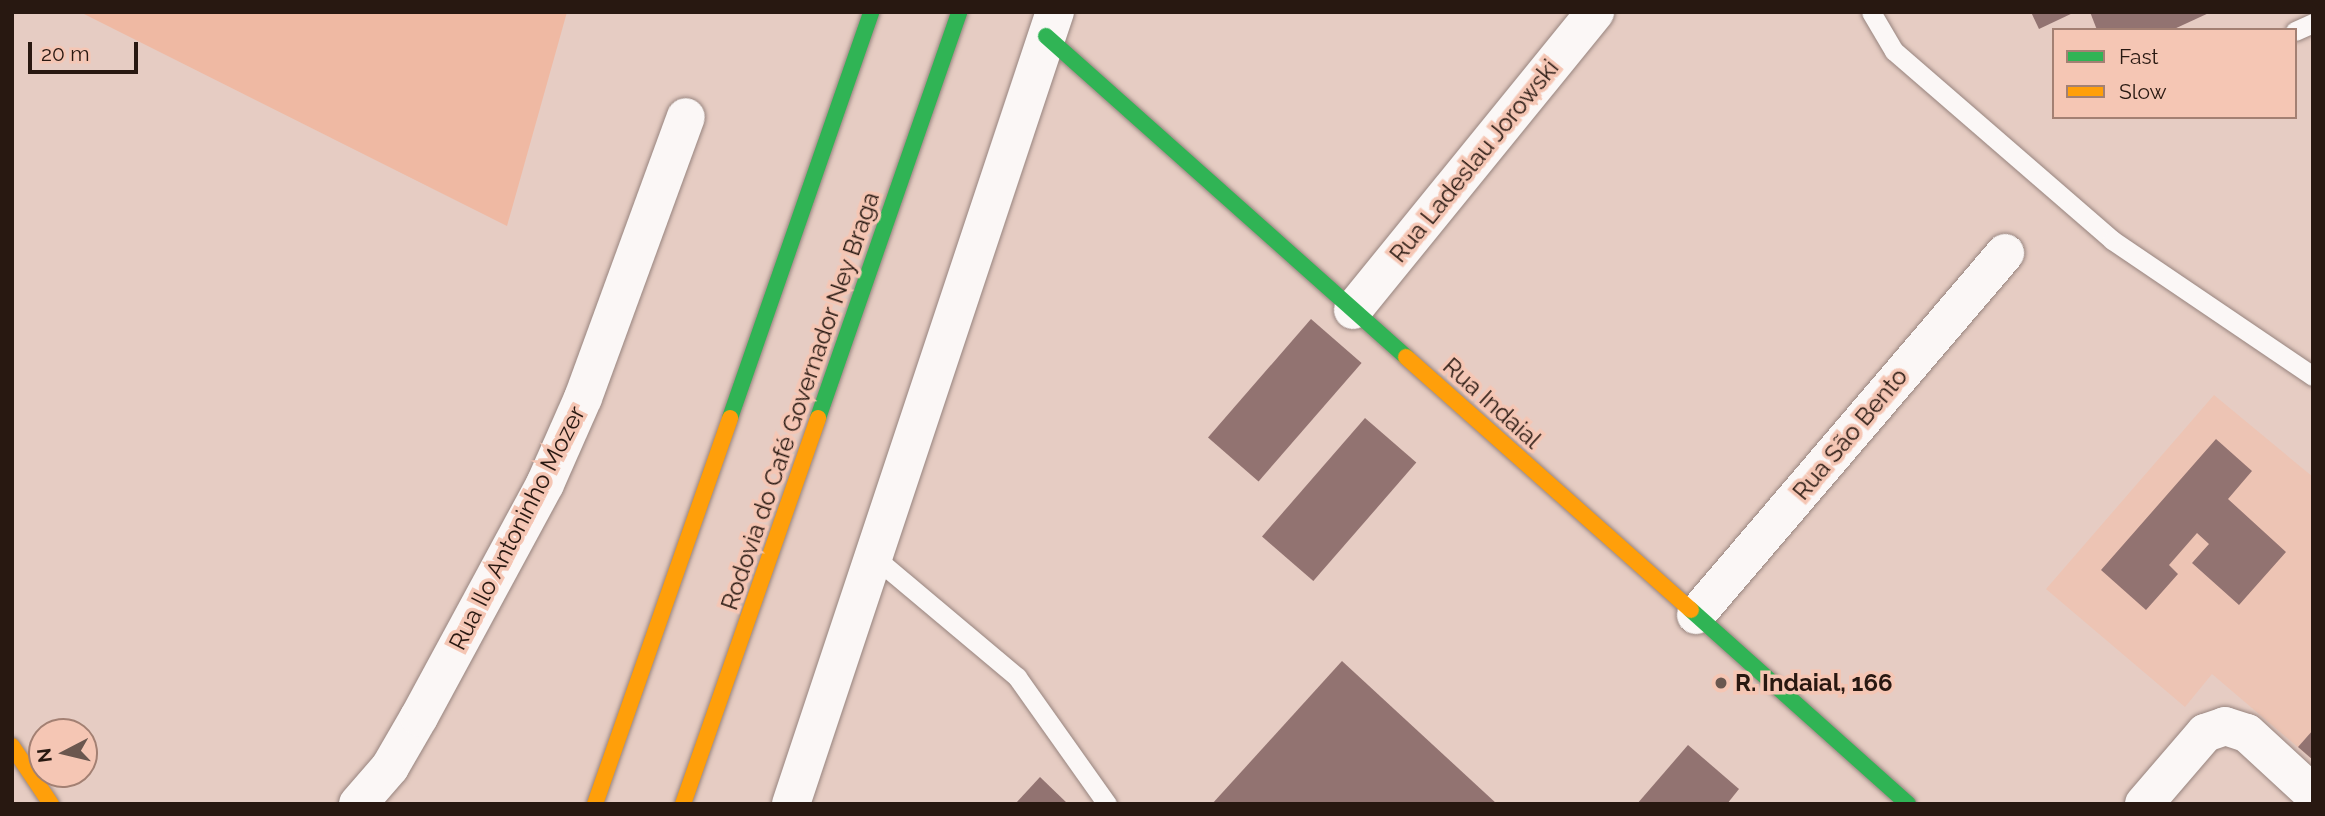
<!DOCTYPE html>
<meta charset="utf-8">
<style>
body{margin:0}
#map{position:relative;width:2325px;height:816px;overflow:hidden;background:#e6ccc3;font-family:Raleway,sans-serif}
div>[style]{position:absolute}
.built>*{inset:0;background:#edc4b4}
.green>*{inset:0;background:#efb9a3}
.building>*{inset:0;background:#927371;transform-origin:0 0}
.roads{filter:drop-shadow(0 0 2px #97847e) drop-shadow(0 0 2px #97847e)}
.lane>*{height:19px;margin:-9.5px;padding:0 9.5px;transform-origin:9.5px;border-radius:9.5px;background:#fbf7f6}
.street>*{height:38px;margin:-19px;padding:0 19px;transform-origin:19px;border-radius:19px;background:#fbf7f6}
.fast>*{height:16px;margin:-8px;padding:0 8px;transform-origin:8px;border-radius:8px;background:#30b455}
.slow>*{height:16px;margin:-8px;padding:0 8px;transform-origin:8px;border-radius:8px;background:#ff9f0a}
.dots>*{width:19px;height:19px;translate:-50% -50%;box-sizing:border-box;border:4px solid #f5c6b4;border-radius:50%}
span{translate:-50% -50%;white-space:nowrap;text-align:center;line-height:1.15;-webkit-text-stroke:7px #f5c6b4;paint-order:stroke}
.street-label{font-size:24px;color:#281811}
.poi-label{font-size:24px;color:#281811;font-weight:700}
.left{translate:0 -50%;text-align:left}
.frame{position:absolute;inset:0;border:14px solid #281811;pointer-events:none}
.legend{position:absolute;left:2052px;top:28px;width:245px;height:91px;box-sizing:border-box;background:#f5c6b4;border:2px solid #a38073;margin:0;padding:9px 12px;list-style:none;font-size:21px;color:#281811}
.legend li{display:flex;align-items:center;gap:14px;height:35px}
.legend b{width:35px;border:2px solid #a38073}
.north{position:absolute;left:28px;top:718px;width:70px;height:70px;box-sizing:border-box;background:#f5c6b4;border:2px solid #a38073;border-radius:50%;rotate:263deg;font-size:19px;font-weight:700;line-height:28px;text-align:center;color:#281811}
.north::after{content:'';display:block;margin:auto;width:24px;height:32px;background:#6a574f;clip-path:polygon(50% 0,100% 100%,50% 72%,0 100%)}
.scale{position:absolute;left:28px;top:42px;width:110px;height:32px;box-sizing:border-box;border:4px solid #281811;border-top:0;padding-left:9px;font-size:21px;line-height:24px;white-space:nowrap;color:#281811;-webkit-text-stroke:5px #f5c6b4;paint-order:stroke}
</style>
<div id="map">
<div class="built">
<i style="clip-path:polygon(2214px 395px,2313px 477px,2313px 760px,2212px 674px,2185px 707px,2046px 589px)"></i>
</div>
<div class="green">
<i style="clip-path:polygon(80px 12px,567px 12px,507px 226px)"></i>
</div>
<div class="building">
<i style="clip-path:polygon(2031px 12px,2075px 12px,2039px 29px)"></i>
<i style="clip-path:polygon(2090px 12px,2211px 12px,2172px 30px,2097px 30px)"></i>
<i style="left:1311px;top:319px;width:67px;height:157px;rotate:41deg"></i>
<i style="left:1365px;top:418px;width:68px;height:157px;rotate:41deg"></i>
<i style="clip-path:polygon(2216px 439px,2252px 471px,2228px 499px,2286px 552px,2239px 605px,2192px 563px,2209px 544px,2197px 533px,2169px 565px,2178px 574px,2146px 610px,2101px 570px)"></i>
<i style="clip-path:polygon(1342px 661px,1497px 804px,1212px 804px)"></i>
<i style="clip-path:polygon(2313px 730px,2313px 760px,2298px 747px)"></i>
<i style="clip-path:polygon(1688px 745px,1739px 789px,1727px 804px,1637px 804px)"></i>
<i style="clip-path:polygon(1040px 777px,1068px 804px,1015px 804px)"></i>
</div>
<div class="roads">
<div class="lane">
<i style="left:1871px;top:12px;width:45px;rotate:59.5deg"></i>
<i style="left:1894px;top:51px;width:289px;rotate:40.9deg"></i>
<i style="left:2112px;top:240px;width:243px;rotate:34.1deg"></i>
<i style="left:2295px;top:31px;width:20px;rotate:-24deg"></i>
<i style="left:873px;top:556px;width:188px;rotate:40deg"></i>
<i style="left:1017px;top:677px;width:156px;rotate:54.7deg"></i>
</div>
<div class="street">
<i style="left:1353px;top:310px;width:384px;rotate:-50.9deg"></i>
<i style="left:1696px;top:615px;width:476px;rotate:-49.5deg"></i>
<i style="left:358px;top:804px;width:49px;rotate:-49.1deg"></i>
<i style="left:390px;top:767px;width:58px;rotate:-59.9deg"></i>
<i style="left:419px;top:717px;width:265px;rotate:-61.6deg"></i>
<i style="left:545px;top:484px;width:94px;rotate:-66.2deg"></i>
<i style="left:583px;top:398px;width:299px;rotate:-69.9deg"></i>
<i style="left:791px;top:804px;width:835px;rotate:-71.57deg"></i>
<i style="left:2144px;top:804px;width:94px;rotate:-49.3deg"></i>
<i style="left:2205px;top:733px;width:21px;rotate:-19deg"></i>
<i style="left:2225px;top:726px;width:23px;rotate:18deg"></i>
<i style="left:2247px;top:733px;width:90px;rotate:42.7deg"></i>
</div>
<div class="fast">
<i style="left:1046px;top:36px;width:482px;rotate:41.7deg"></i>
<i style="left:730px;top:418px;width:430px;rotate:-70.8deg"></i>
<i style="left:818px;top:418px;width:430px;rotate:-70.8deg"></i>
<i style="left:1691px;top:610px;width:291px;rotate:41.8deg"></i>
</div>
<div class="slow">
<i style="left:1406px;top:357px;width:381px;rotate:41.6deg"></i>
<i style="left:12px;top:746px;width:70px;rotate:56.1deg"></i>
<i style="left:595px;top:804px;width:409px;rotate:-70.7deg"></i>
<i style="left:683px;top:804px;width:409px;rotate:-70.7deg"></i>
</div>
</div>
<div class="dots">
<i style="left:1721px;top:683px;background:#6a574f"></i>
</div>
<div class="street-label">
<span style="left:1474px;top:161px;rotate:-51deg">Rua Ladeslau Jorowski</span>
<span style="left:800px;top:401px;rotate:-71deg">Rodovia do Café Governador Ney Braga</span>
<span style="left:1492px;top:403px;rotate:42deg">Rua Indaial</span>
<span style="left:1850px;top:434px;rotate:-50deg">Rua São Bento</span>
<span style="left:517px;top:528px;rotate:-63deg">Rua Ilo Antoninho Mozer</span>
</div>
<div class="poi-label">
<span class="left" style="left:1735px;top:683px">R. Indaial, 166</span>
</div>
<div class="frame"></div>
<ul class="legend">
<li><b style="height:9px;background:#30b455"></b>Fast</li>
<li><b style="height:9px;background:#ff9f0a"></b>Slow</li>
</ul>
<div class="north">N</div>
<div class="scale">20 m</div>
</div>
